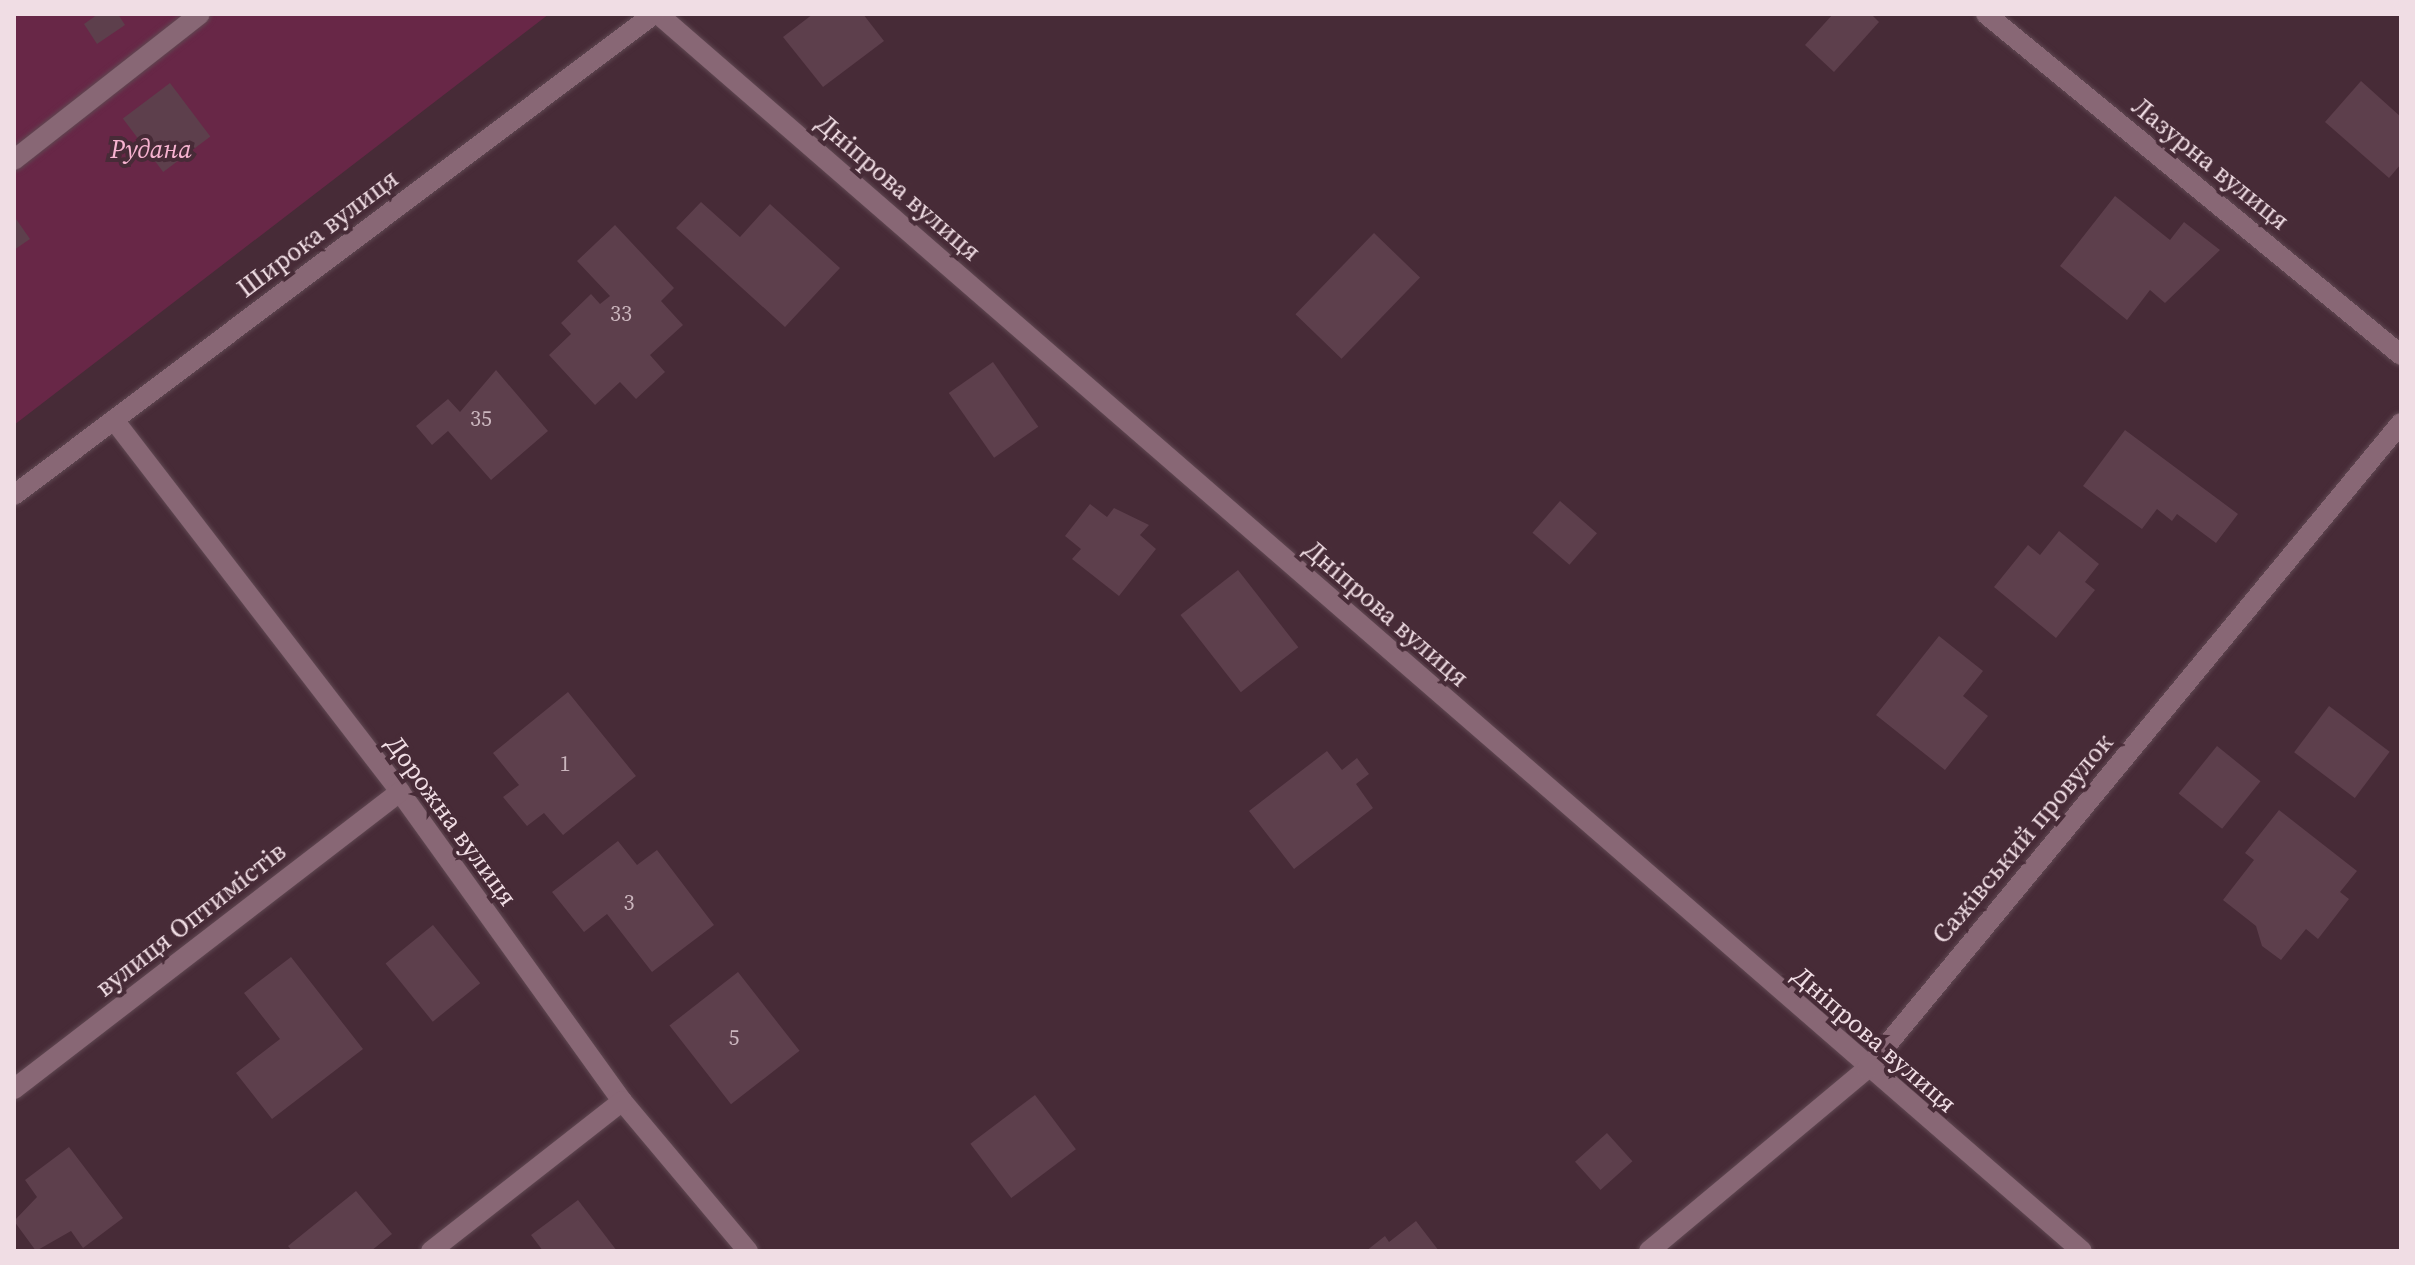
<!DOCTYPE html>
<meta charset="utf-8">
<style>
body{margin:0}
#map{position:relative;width:2415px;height:1265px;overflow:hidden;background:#472b37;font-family:"Source Serif 4",serif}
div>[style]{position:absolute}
.green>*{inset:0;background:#682747}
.building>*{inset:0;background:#5d3f4c;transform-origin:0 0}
.roads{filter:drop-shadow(0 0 2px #604852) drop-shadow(0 0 2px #604852)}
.minor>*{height:20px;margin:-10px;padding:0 10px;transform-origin:10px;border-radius:10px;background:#886775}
span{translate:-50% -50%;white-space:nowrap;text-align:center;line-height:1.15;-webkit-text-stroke:8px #472b37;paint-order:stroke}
.number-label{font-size:22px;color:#cbb6be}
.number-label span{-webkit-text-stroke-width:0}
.park-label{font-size:26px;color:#f7b3d0;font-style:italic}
.street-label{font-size:26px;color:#f0dde4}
.frame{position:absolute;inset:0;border:16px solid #f0dde4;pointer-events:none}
</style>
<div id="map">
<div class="green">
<i style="clip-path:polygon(14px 14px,549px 14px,14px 425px)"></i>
</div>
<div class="building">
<i style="clip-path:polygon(98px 14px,118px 14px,125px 25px,97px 44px,84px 24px)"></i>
<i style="clip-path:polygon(813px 14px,863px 14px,884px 41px,823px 87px,783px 37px)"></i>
<i style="clip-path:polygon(1833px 14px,1871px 14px,1879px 22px,1834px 72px,1805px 45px)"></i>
<i style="clip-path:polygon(2361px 81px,2401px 117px,2401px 164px,2389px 178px,2325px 122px)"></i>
<i style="left:170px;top:83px;width:67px;height:59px;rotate:53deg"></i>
<i style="clip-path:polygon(2115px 196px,2170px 240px,2184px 222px,2220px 250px,2165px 303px,2150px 290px,2127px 320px,2060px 266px)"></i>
<i style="clip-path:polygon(701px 202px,740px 237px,770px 204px,840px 268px,785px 327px,676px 228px)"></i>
<i style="clip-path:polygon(14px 216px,30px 239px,14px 250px)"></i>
<i style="clip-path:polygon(615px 225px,674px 288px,661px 301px,683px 325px,650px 355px,665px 372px,636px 399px,620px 382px,595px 405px,549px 355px,571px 334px,561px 323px,591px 294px,600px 304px,610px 296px,577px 261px)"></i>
<i style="left:1374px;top:233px;width:64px;height:113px;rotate:44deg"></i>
<i style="left:993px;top:362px;width:79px;height:54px;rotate:55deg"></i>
<i style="clip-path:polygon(496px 370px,548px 431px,491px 480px,448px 431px,432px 445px,416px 426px,448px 399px,460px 412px)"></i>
<i style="clip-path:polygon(2125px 430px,2238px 514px,2216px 543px,2177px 514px,2172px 521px,2157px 509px,2142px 529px,2083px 486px)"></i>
<i style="left:1560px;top:501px;width:49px;height:42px;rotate:41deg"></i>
<i style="clip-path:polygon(1090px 504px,1107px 517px,1114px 508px,1149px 525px,1140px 535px,1156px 549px,1119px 596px,1072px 559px,1081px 549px,1065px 536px)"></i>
<i style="clip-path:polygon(2059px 531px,2099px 564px,2085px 582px,2095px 590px,2056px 638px,1994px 587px,2028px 545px,2040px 555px)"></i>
<i style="left:1238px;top:570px;width:98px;height:73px;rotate:52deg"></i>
<i style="clip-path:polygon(1939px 636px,1983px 671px,1963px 696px,1988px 716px,1945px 770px,1876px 715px)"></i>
<i style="clip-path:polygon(568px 692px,636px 776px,563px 835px,544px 813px,527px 826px,503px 797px,519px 785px,493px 753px)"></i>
<i style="left:2329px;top:706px;width:76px;height:58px;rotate:37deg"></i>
<i style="left:2217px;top:746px;width:56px;height:61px;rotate:39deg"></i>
<i style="clip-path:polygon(1327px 751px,1342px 770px,1357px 758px,1369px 774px,1356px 784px,1373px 808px,1294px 869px,1249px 811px)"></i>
<i style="clip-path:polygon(2279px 810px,2357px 871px,2340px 892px,2349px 899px,2318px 939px,2306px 929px,2281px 960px,2262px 946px,2256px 926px,2223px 900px,2254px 860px,2245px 853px)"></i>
<i style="clip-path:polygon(618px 841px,637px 865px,657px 850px,714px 925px,652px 972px,607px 914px,584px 932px,552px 892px)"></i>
<i style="left:433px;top:925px;width:75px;height:61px;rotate:51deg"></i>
<i style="clip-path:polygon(291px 957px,363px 1049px,272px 1119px,236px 1073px,280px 1039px,244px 993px)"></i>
<i style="left:738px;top:972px;width:100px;height:87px;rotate:52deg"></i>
<i style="left:1035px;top:1095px;width:68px;height:81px;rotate:53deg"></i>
<i style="left:1607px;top:1133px;width:38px;height:43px;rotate:48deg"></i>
<i style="clip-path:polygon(69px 1147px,123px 1218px,83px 1248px,71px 1231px,36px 1251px,14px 1221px,37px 1197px,25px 1180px)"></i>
<i style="clip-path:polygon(356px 1191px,392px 1234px,371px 1251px,292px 1251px,288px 1246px)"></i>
<i style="clip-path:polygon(578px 1200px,617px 1251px,543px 1251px,531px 1235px)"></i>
<i style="clip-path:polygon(1416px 1221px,1439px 1251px,1366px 1251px,1385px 1236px,1389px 1242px)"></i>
</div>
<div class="roads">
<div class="minor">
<i style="left:658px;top:14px;width:1886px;rotate:40.98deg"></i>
<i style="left:1986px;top:14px;width:537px;rotate:39.41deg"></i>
<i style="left:14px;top:160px;width:236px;rotate:-38.1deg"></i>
<i style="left:114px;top:420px;width:469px;rotate:52.4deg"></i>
<i style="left:400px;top:792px;width:380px;rotate:54.3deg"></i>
<i style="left:622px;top:1101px;width:196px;rotate:50deg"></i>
<i style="left:14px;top:495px;width:801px;rotate:-36.93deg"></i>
<i style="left:14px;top:1089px;width:487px;rotate:-37.6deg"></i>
<i style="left:431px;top:1251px;width:243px;rotate:-38.1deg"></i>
<i style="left:1649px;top:1251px;width:284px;rotate:-39.9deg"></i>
<i style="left:1867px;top:1069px;width:838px;rotate:-50.42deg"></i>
</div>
</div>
<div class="number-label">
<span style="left:621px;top:314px">33</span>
<span style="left:481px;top:419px">35</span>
<span style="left:565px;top:764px">1</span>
<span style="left:629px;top:903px">3</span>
<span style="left:734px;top:1038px">5</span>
</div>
<div class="park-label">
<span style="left:151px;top:150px">Рудана</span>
</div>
<div class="street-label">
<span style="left:2210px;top:164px;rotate:39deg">Лазурна вулиця</span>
<span style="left:898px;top:188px;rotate:41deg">Дніпрова вулиця</span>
<span style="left:318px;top:234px;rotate:-37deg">Широка вулиця</span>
<span style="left:1386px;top:614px;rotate:41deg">Дніпрова вулиця</span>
<span style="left:451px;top:821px;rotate:54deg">Дорожна вулиця</span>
<span style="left:2023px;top:839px;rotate:-50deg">Сажівський провулок</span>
<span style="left:191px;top:920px;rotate:-38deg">вулиця Оптимістів</span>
<span style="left:1874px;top:1040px;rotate:41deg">Дніпрова вулиця</span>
</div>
<div class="frame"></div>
</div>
